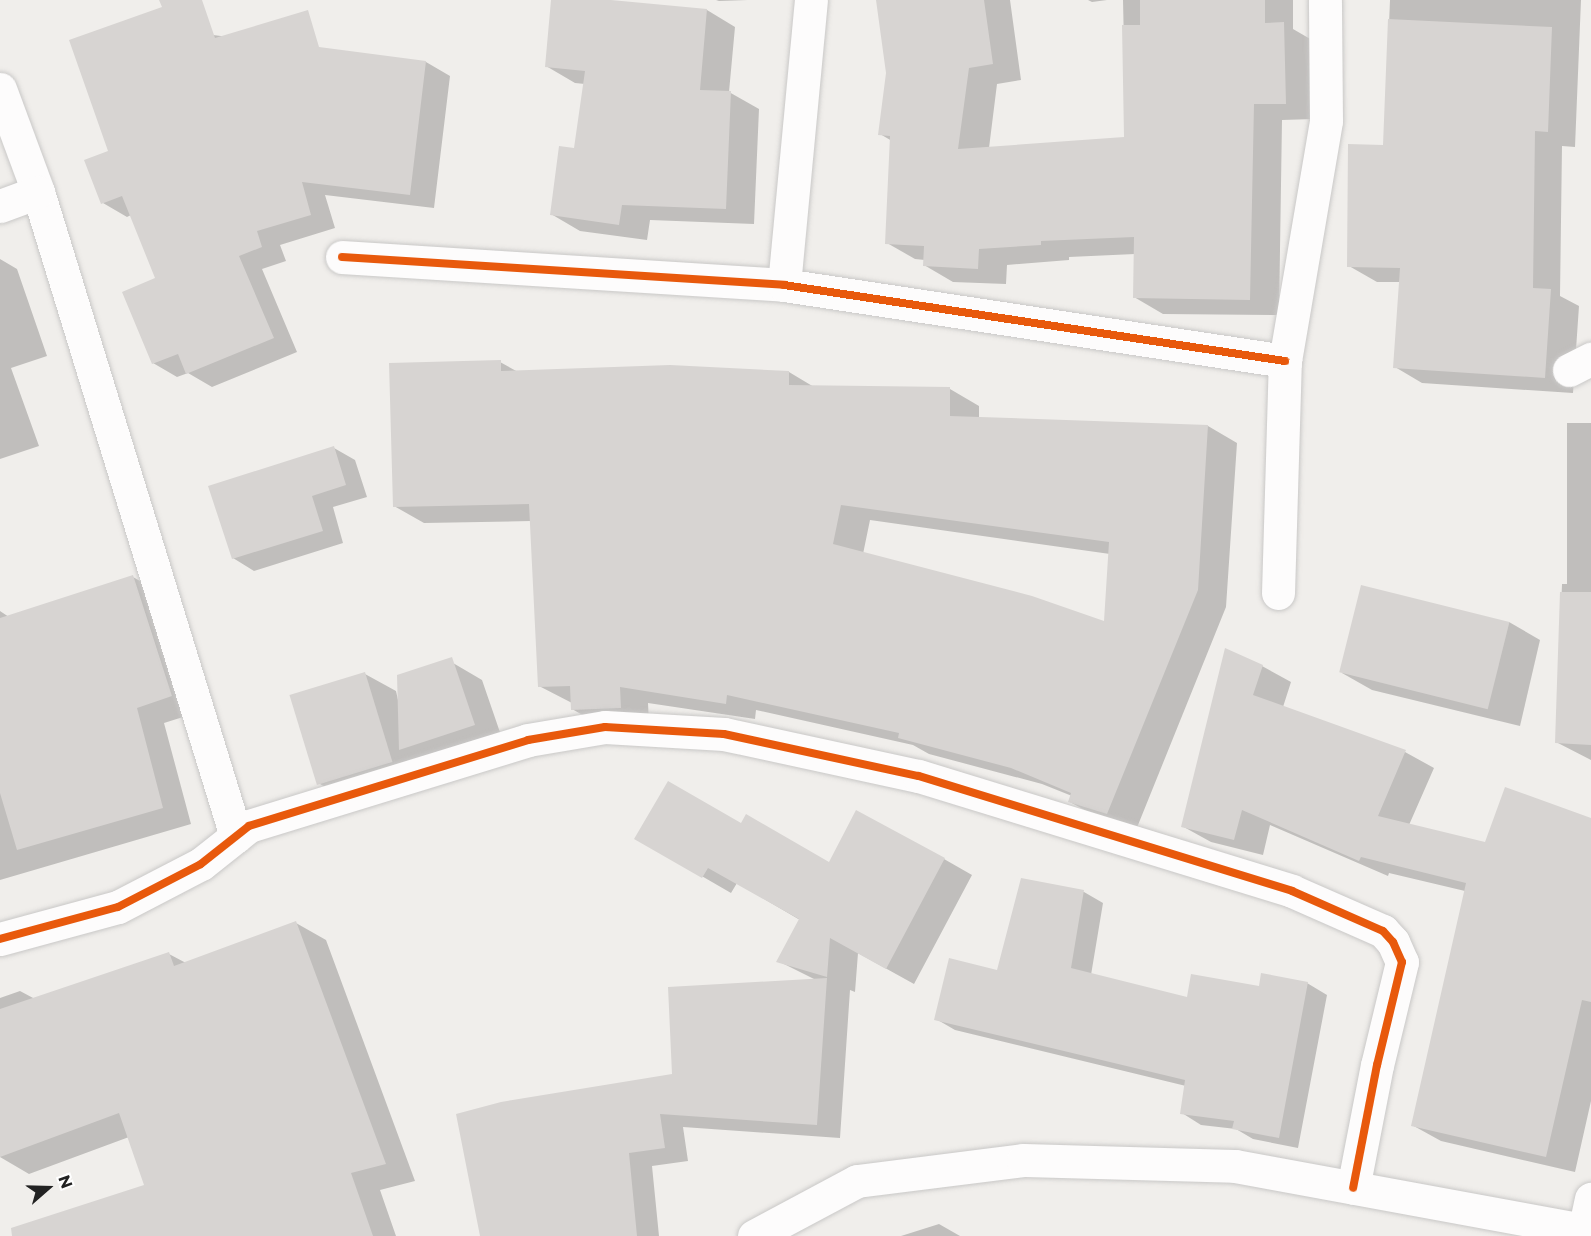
<!DOCTYPE html>
<style>
body{margin:0}
#map{position:relative;width:1591px;height:1236px;overflow:hidden;background:#f0eeeb;font-family:Montserrat,sans-serif}
div>[style]{position:absolute}
.shadow>*{inset:0;background:#0003}
.building>*{inset:0;background:#d7d4d2;transform-origin:0 0}
.roads{filter:drop-shadow(0 0 2px #c9c8c7) drop-shadow(0 0 2px #c9c8c7)}
.minor>*{height:33px;margin:-16.5px;padding:0 16.5px;transform-origin:16.5px;border-radius:16.5px;background:#fdfcfc}
.cycleway>*{height:8px;margin:-4px;padding:0 4px;transform-origin:4px;border-radius:4px;background:#e8590c}
span{translate:-50% -50%;white-space:nowrap;text-align:center;line-height:1.15;-webkit-text-stroke:6px #fff;paint-order:stroke}
.north{position:absolute;left:18px;top:1158px;width:60px;height:60px;-webkit-text-stroke:4px #fff;paint-order:stroke;rotate:70deg;font-size:16px;font-weight:700;line-height:24px;text-align:center;color:#222}
.north::after{content:'';display:block;margin:auto;width:21px;height:27px;background:#222;clip-path:polygon(50% 0,100% 100%,50% 72%,0 100%)}
</style>
<div id="map">
<div class="shadow">
<i style="clip-path:polygon(552px 0,707px 10px,735px 27px,729px 92px,759px 109px,754px 224px,650px 220px,647px 240px,580px 231px,551px 214px,576px 150px,585px 84px,575px 83px,546px 66px)"></i>
<i style="clip-path:polygon(716px 0,748px 0,719px 1px)"></i>
<i style="clip-path:polygon(877px 0,1010px 0,1021px 80px,997px 84px,989px 148px,1126px 139px,1123px 0,1293px 0,1293px 29px,1312px 40px,1314px 119px,1282px 120px,1279px 315px,1163px 314px,1134px 297px,1135px 254px,1069px 257px,1069px 260px,1007px 265px,1006px 284px,953px 282px,924px 265px,925px 260px,915px 259px,887px 243px,892px 141px,880px 134px,888px 73px)"></i>
<i style="clip-path:polygon(1088px 0,1107px 0,1092px 2px)"></i>
<i style="clip-path:polygon(1390px 0,1581px 0,1575px 147px,1562px 146px,1560px 296px,1579px 306px,1573px 393px,1422px 383px,1395px 367px,1400px 282px,1377px 282px,1349px 266px,1384px 146px)"></i>
<i style="clip-path:polygon(213px 35px,426px 62px,450px 76px,434px 208px,325px 195px,335px 228px,280px 245px,286px 261px,262px 269px,297px 352px,212px 387px,188px 373px,177px 377px,153px 363px,157px 279px,131px 215px,127px 217px,103px 203px,110px 151px)"></i>
<i style="clip-path:polygon(0 259px,17px 269px,47px 356px,11px 368px,39px 446px,0 459px)"></i>
<i style="clip-path:polygon(evenodd,500px 362px,518px 372px,789px 372px,814px 387px,950px 389px,979px 406px,979px 418px,1208px 426px,1237px 443px,1226px 607px,1136px 830px,1099px 818px,1070px 802px,1072px 796px,1042px 784px,929px 754px,913px 745px,756px 710px,755px 719px,648px 703px,649px 724px,602px 726px,572px 709px,572px 703px,539px 686px,531px 521px,424px 523px,394px 506px,500px 362px,870px 520px,1110px 554px,1106px 623px,863px 554px,870px 520px)"></i>
<i style="clip-path:polygon(1567px 423px,1591px 423px,1591px 760px,1556px 742px,1562px 584px,1567px 584px)"></i>
<i style="clip-path:polygon(334px 448px,355px 460px,367px 497px,333px 507px,343px 543px,254px 571px,233px 558px)"></i>
<i style="clip-path:polygon(133px 577px,161px 593px,199px 712px,164px 723px,191px 824px,0 880px,0 611px,9px 617px)"></i>
<i style="clip-path:polygon(1509px 622px,1540px 640px,1520px 726px,1372px 690px,1342px 673px)"></i>
<i style="clip-path:polygon(453px 663px,482px 680px,503px 741px,350px 802px,320px 784px,365px 674px,396px 691px,398px 700px)"></i>
<i style="clip-path:polygon(1262px 666px,1291px 682px,1283px 707px,1405px 752px,1434px 768px,1409px 825px,1486px 844px,1591px 820px,1591px 1101px,1575px 1172px,1441px 1141px,1412px 1125px,1465px 891px,1389px 873px,1388px 876px,1270px 825px,1263px 855px,1211px 842px,1182px 826px)"></i>
<i style="clip-path:polygon(741px 825px,829px 864px,944px 859px,972px 875px,914px 984px,858px 953px,855px 992px,850px 990px,840px 1138px,683px 1127px,688px 1161px,652px 1166px,659px 1236px,482px 1236px,674px 1075px,814px 979px,778px 961px,800px 920px,737px 883px,731px 893px,636px 838px)"></i>
<i style="clip-path:polygon(1022px 880px,1084px 892px,1103px 903px,1091px 975px,1188px 998px,1307px 983px,1327px 995px,1298px 1148px,1253px 1139px,1236px 1129px,1201px 1125px,1182px 1113px,1186px 1086px,955px 1030px,936px 1019px,998px 972px)"></i>
<i style="clip-path:polygon(296px 923px,326px 940px,415px 1181px,380px 1190px,396px 1236px,14px 1236px,146px 1186px,129px 1137px,29px 1174px,0 1157px,0 998px,20px 991px,35px 999px,169px 954px,186px 963px)"></i>
<i style="clip-path:polygon(939px 1224px,960px 1236px,901px 1236px)"></i>
</div>
<div class="building">
<i style="clip-path:polygon(159px 0,202px 0,215px 38px,308px 10px,319px 47px,426px 61px,410px 195px,302px 182px,311px 215px,257px 231px,262px 247px,239px 256px,274px 338px,186px 374px,178px 354px,152px 364px,122px 292px,155px 278px,122px 196px,101px 204px,84px 160px,108px 151px,69px 40px,162px 7px)"></i>
<i style="clip-path:polygon(551px 0,611px 0,707px 9px,700px 90px,731px 91px,726px 209px,622px 205px,619px 225px,550px 215px,559px 146px,574px 148px,585px 71px,545px 67px)"></i>
<i style="clip-path:polygon(876px 0,984px 0,993px 64px,969px 68px,958px 149px,1124px 137px,1122px 25px,1140px 25px,1140px 0,1265px 0,1265px 23px,1284px 22px,1286px 104px,1254px 104px,1250px 300px,1133px 298px,1134px 237px,1041px 241px,1041px 245px,979px 249px,978px 269px,923px 266px,924px 246px,885px 244px,890px 136px,878px 135px,886px 73px)"></i>
<i style="clip-path:polygon(1388px 19px,1552px 27px,1548px 132px,1535px 131px,1533px 288px,1551px 289px,1545px 378px,1393px 368px,1400px 268px,1347px 267px,1348px 144px,1383px 145px)"></i>
<i style="clip-path:polygon(evenodd,501px 360px,501px 371px,670px 365px,789px 371px,789px 385px,950px 387px,950px 416px,1208px 425px,1198px 590px,1107px 814px,1068px 802px,1071px 793px,1011px 768px,898px 738px,899px 733px,727px 695px,726px 704px,620px 687px,621px 708px,571px 710px,570px 686px,538px 687px,529px 504px,393px 507px,389px 363px,501px 360px,841px 505px,1109px 542px,1104px 621px,1032px 596px,833px 544px,841px 505px)"></i>
<i style="clip-path:polygon(334px 446px,346px 485px,312px 496px,323px 531px,232px 559px,208px 486px)"></i>
<i style="clip-path:polygon(133px 575px,172px 696px,137px 708px,163px 808px,17px 850px,0 793px,0 618px)"></i>
<i style="left:1361px;top:585px;width:153px;height:90px;rotate:14deg"></i>
<i style="clip-path:polygon(1560px 592px,1591px 592px,1591px 745px,1555px 743px)"></i>
<i style="clip-path:polygon(1225px 648px,1263px 665px,1253px 695px,1406px 750px,1378px 816px,1485px 842px,1505px 787px,1591px 818px,1591px 1002px,1582px 1000px,1546px 1157px,1411px 1126px,1466px 883px,1361px 857px,1359px 861px,1242px 810px,1234px 840px,1181px 827px)"></i>
<i style="clip-path:polygon(452px 657px,475px 725px,399px 750px,397px 675px)"></i>
<i style="left:365px;top:672px;width:94px;height:79px;rotate:73deg"></i>
<i style="clip-path:polygon(668px 781px,741px 823px,746px 814px,829px 862px,856px 810px,945px 858px,886px 969px,830px 938px,827px 977px,776px 962px,799px 919px,708px 868px,702px 878px,634px 839px)"></i>
<i style="clip-path:polygon(1021px 878px,1084px 890px,1071px 968px,1187px 997px,1191px 974px,1259px 986px,1261px 973px,1308px 982px,1279px 1138px,1232px 1129px,1234px 1121px,1180px 1114px,1185px 1080px,934px 1020px,949px 958px,997px 970px)"></i>
<i style="clip-path:polygon(296px 921px,386px 1164px,351px 1173px,373px 1236px,12px 1236px,11px 1228px,144px 1185px,119px 1113px,0 1157px,0 1009px,169px 952px,174px 966px)"></i>
<i style="clip-path:polygon(827px 978px,817px 1125px,660px 1114px,665px 1148px,629px 1153px,637px 1236px,480px 1236px,456px 1114px,501px 1102px,672px 1074px,668px 987px)"></i>
</div>
<div class="roads">
<div class="minor">
<i style="left:0;top:89px;width:110px;rotate:69.7deg"></i>
<i style="left:38px;top:192px;width:674px;rotate:72.91deg"></i>
<i style="left:0;top:206px;width:40px;rotate:-20.2deg"></i>
<i style="left:342px;top:257px;width:443px;rotate:3.6deg"></i>
<i style="left:784px;top:285px;width:507px;rotate:8.63deg"></i>
<i style="left:784px;top:285px;width:286px;rotate:-84.6deg"></i>
<i style="left:1569px;top:370px;width:25px;rotate:-27deg"></i>
<i style="left:1278px;top:593px;width:232px;rotate:-88.3deg"></i>
<i style="left:1285px;top:361px;width:243px;rotate:-80.3deg"></i>
<i style="left:1326px;top:121px;width:121px;rotate:-90.5deg"></i>
<i style="left:0;top:939px;width:122px;rotate:-15.2deg"></i>
<i style="left:118px;top:907px;width:93px;rotate:-27.4deg"></i>
<i style="left:201px;top:864px;width:61px;rotate:-38.4deg"></i>
<i style="left:249px;top:826px;width:292px;rotate:-17.1deg"></i>
<i style="left:528px;top:740px;width:78px;rotate:-9.6deg"></i>
<i style="left:605px;top:727px;width:119px;rotate:3.4deg"></i>
<i style="left:724px;top:734px;width:199px;rotate:12.2deg"></i>
<i style="left:919px;top:776px;width:390px;rotate:17.1deg"></i>
<i style="left:1292px;top:891px;width:99px;rotate:23.7deg"></i>
<i style="left:1383px;top:931px;width:15px;rotate:48deg"></i>
<i style="left:1393px;top:942px;width:22px;rotate:66deg"></i>
<i style="left:1402px;top:962px;width:106px;rotate:103.6deg"></i>
<i style="left:1377px;top:1065px;width:125px;rotate:101deg"></i>
<i style="left:754px;top:1236px;width:117px;rotate:-28.1deg"></i>
<i style="left:857px;top:1181px;width:167px;rotate:-7.2deg"></i>
<i style="left:1023px;top:1160px;width:212px;rotate:1.6deg"></i>
<i style="left:1235px;top:1166px;width:354px;rotate:10.4deg"></i>
<i style="left:1583px;top:1236px;width:38px;rotate:-78deg"></i>
</div>
</div>
<div class="cycleway">
<i style="left:342px;top:257px;width:443px;rotate:3.6deg"></i>
<i style="left:784px;top:285px;width:507px;rotate:8.63deg"></i>
<i style="left:0;top:939px;width:122px;rotate:-15.2deg"></i>
<i style="left:118px;top:907px;width:93px;rotate:-27.4deg"></i>
<i style="left:201px;top:864px;width:61px;rotate:-38.4deg"></i>
<i style="left:249px;top:826px;width:292px;rotate:-17.1deg"></i>
<i style="left:528px;top:740px;width:78px;rotate:-9.6deg"></i>
<i style="left:605px;top:727px;width:119px;rotate:3.4deg"></i>
<i style="left:724px;top:734px;width:199px;rotate:12.2deg"></i>
<i style="left:919px;top:776px;width:390px;rotate:17.1deg"></i>
<i style="left:1292px;top:891px;width:99px;rotate:23.7deg"></i>
<i style="left:1383px;top:931px;width:15px;rotate:48deg"></i>
<i style="left:1393px;top:942px;width:22px;rotate:66deg"></i>
<i style="left:1402px;top:962px;width:106px;rotate:103.6deg"></i>
<i style="left:1377px;top:1065px;width:125px;rotate:101deg"></i>
</div>
<div class="north">N</div>
</div>
